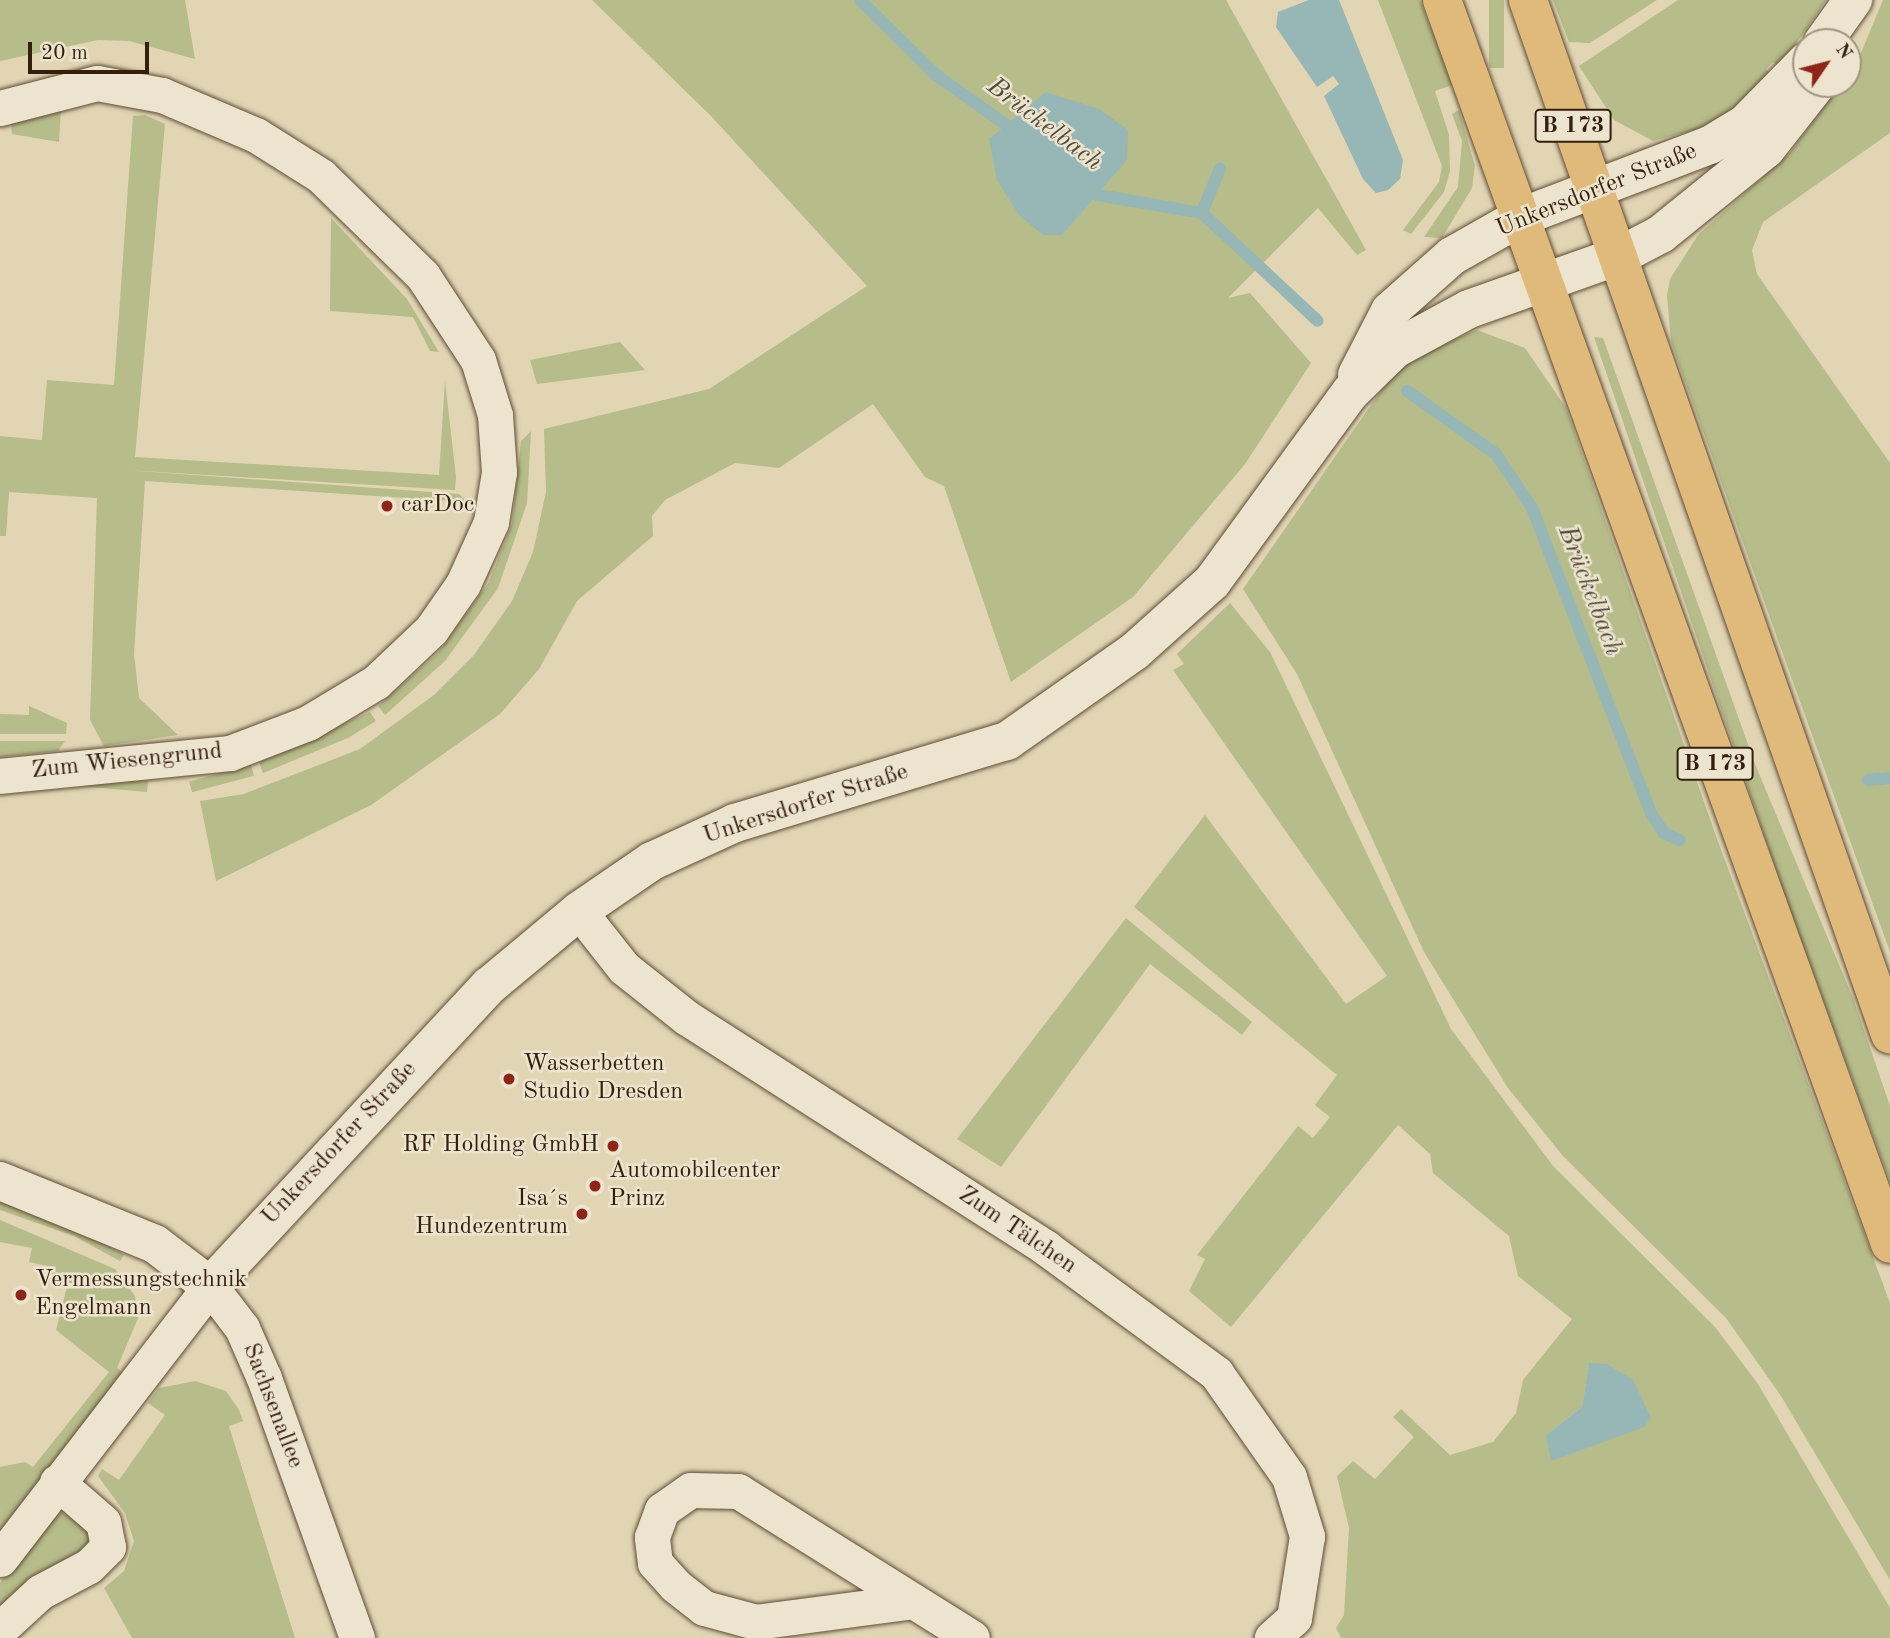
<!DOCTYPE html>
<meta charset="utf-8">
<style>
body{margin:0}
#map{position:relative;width:1890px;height:1638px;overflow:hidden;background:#e1d5b4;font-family:"Old Standard TT",serif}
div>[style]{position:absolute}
.green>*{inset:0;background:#b6bc8a;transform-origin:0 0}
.water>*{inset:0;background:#97b6b6}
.stream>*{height:12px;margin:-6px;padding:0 6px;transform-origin:6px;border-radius:6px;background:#97b6b6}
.roads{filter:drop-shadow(0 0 2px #5f4c35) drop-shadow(0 0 2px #5f4c35)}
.minor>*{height:35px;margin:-17.5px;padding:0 17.5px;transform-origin:17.5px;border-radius:17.5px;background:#ece4ce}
.tertiary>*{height:38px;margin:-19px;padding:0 19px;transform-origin:19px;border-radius:19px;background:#ece4ce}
.primary>*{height:38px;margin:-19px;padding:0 19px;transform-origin:19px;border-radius:19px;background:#e0ba7a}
.dots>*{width:19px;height:19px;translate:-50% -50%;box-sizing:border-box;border:4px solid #ece4ce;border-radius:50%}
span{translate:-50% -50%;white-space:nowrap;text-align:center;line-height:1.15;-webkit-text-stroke:5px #ece4ce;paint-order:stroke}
.shield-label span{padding:2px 5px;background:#ece4ce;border:2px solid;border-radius:5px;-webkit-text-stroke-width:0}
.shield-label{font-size:23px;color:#341f0b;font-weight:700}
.street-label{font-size:24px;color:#341f0b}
.poi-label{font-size:24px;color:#341f0b}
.left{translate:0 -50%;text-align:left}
.right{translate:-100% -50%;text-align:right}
.water-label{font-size:26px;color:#524c3e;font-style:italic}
.north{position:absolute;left:1792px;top:28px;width:70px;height:70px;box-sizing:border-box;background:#ece4ce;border:2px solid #a29580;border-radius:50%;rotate:55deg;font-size:19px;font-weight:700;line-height:28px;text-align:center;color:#341f0b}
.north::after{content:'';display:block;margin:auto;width:24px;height:32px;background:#8f2418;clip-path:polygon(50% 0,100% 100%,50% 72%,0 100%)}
.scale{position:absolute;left:28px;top:42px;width:121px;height:32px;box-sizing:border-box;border:4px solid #341f0b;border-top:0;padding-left:9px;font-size:21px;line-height:24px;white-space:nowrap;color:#341f0b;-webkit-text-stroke:5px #ece4ce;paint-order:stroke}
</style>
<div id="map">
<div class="green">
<i style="clip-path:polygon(0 0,185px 0,195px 59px,129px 41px,98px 40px,0 61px)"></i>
<i style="clip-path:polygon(592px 0,1226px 0,1366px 250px,1357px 255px,1318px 208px,1228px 298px,1250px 293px,1311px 363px,1245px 464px,1133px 597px,1011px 682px,944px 486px,925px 477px,873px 404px,779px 468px,735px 463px,665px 500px,652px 516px,653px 536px,577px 601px,539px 669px,500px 714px,371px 805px,216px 881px,200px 801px,244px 794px,360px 749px,434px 695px,474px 655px,512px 601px,533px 552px,546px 492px,544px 429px,709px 389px,867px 286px,711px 116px)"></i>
<i style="clip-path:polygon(1378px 0,1420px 0,1452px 85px,1435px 91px,1449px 135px,1450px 171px,1444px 192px,1411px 234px,1403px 230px,1439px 182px,1442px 166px)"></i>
<i style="left:1489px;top:0;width:15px;height:68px"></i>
<i style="clip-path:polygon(1553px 0,1657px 0,1590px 43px,1569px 42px)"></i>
<i style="clip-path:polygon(1678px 0,1826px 0,1780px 67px,1773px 62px,1766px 69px,1772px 75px,1717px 124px,1653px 141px,1614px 120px,1579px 66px)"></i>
<i style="clip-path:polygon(1883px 0,1890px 0,1890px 133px,1763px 222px,1752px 250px,1757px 274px,1890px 463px,1890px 952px,1671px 342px,1667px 296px,1670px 279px,1698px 235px,1789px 154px,1841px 84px,1848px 84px)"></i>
<i style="clip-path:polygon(61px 109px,59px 142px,12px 134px,11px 123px)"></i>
<i style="clip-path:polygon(1459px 110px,1475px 166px,1472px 188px,1442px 238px,1424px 237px,1458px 187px,1462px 141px,1452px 114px)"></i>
<i style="clip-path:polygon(145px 115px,165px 124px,135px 457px,439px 475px,445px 381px,456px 477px,455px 490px,125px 470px,459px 494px,467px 502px,145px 481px,134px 654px,139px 698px,178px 735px,104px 746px,90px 720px,97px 498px,9px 492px,6px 536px,0 536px,0 436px,42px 440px,47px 380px,114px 385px,133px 116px)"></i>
<i style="clip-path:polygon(331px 218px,407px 299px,439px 352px,430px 351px,413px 317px,330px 311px)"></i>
<i style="clip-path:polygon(1477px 330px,1525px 348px,1566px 408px,1717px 839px,1890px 1303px,1890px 1580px,1781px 1396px,1726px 1318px,1563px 1156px,1508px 1088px,1424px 952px,1297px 674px,1243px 589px,1387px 382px,1421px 352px)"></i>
<i style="clip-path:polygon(1594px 337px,1603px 338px,1755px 764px,1853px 998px,1890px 1106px,1890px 1181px,1786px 899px)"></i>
<i style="clip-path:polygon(620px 342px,645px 370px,537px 384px,530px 360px)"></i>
<i style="clip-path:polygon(531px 431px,527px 503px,498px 588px,445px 661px,385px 715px,378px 706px,438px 653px,489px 582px,512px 524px,521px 441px)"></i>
<i style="clip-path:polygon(evenodd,1230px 603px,1270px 652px,1451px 1029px,1553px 1166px,1715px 1327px,1758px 1384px,1890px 1608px,1890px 1638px,1341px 1638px,1336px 1628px,1344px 1615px,1349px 1528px,1337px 1476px,1353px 1461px,1375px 1479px,1414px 1437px,1393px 1417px,1401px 1409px,1450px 1455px,1493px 1442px,1516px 1413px,1523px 1380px,1572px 1319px,1518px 1276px,1509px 1236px,1433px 1173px,1430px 1154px,1398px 1125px,1231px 1327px,1189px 1291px,1205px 1259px,1197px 1255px,1298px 1126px,1313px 1138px,1330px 1117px,1315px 1105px,1337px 1075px,1134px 907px,1205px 815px,1346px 1004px,1387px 976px,1173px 670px,1184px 664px,1177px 654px,1230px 603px,1589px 1364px,1644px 1427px,1546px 1435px,1582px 1407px,1589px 1364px)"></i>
<i style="clip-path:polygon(29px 706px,67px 723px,66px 734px,0 734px,0 714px,29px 715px)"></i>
<i style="clip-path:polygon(370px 712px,376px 721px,348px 738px,263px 773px,259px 762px)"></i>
<i style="clip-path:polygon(0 741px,65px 741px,58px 751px,0 757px)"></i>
<i style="left:251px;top:765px;width:11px;height:64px;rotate:75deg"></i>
<i style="left:148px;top:781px;width:11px;height:137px;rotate:95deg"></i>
<i style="clip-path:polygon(1126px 918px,1252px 1022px,1242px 1035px,1150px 964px,1001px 1167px,957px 1139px)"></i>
<i style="clip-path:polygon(0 1201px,82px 1231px,124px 1255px,120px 1261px,74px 1236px,0 1210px)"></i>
<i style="clip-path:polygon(0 1220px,115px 1269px,135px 1296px,138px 1318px,117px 1368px,122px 1372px,0 1542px,0 1467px,25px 1462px,33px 1467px,109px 1372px,56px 1330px,68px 1283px,50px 1279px,52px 1267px,29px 1262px,32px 1248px,0 1242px)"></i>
<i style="clip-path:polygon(195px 1381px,226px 1391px,239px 1410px,243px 1421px,229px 1426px,295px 1638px,132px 1638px,104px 1588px,124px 1571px,134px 1541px,125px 1513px,98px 1476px,102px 1469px,119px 1480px,165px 1415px,148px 1403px,159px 1388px)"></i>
<i style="clip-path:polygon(62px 1513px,82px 1521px,93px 1543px,0 1610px,0 1583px,42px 1521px)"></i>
</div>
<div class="water">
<i style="clip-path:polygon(1309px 0,1339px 0,1403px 160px,1400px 179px,1388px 190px,1376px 193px,1363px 179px,1324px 96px,1339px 84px,1333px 76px,1317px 87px,1276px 27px,1278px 12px)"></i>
<i style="clip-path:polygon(1046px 92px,1099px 109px,1128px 130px,1127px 160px,1062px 235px,1043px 235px,1019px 215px,997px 180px,989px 139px)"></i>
<i style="clip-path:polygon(1589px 1363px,1607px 1364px,1633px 1380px,1651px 1418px,1644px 1427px,1551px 1461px,1546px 1435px,1582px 1407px)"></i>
</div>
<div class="stream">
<i style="left:860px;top:0;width:107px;rotate:44.6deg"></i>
<i style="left:936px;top:75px;width:102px;rotate:35.4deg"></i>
<i style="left:1086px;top:185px;width:16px;rotate:40deg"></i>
<i style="left:1098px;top:195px;width:106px;rotate:9.8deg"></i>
<i style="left:1202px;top:213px;width:158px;rotate:43deg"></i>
<i style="left:1202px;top:213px;width:48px;rotate:-68.2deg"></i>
<i style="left:1407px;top:391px;width:109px;rotate:35.3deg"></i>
<i style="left:1496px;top:454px;width:65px;rotate:56.3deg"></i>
<i style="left:1532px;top:508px;width:330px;rotate:68.7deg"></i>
<i style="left:1652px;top:815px;width:22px;rotate:56deg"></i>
<i style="left:1664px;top:833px;width:17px;rotate:24deg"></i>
<i style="left:1868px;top:780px;width:22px;rotate:-5deg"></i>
</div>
<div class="roads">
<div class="minor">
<i style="left:0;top:108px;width:100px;rotate:-14.5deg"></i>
<i style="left:97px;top:83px;width:66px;rotate:10.5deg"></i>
<i style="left:162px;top:95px;width:102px;rotate:23.1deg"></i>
<i style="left:256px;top:135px;width:77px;rotate:32.2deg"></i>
<i style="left:321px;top:176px;width:143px;rotate:44.4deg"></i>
<i style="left:423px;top:276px;width:100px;rotate:56.8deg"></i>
<i style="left:478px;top:360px;width:58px;rotate:72.8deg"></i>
<i style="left:495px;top:415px;width:57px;rotate:86deg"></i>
<i style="left:499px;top:472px;width:51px;rotate:99.1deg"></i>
<i style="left:491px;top:522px;width:68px;rotate:114.3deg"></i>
<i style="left:463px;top:584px;width:56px;rotate:124.8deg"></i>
<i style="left:431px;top:630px;width:76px;rotate:136.6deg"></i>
<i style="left:376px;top:682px;width:79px;rotate:148.9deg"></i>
<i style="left:308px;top:723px;width:84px;rotate:159deg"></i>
<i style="left:230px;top:753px;width:231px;rotate:174.3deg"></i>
<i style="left:579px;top:911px;width:73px;rotate:51.7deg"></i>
<i style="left:624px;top:968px;width:80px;rotate:38.4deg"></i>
<i style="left:687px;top:1018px;width:426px;rotate:32.6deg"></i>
<i style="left:1046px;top:1248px;width:211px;rotate:36.3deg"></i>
<i style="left:1216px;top:1373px;width:127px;rotate:54.9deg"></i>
<i style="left:1289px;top:1477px;width:62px;rotate:73deg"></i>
<i style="left:1307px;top:1536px;width:83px;rotate:99deg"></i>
<i style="left:1294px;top:1618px;width:30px;rotate:138deg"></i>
<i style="left:0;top:1559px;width:344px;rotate:-52.4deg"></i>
<i style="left:210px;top:1286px;width:53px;rotate:52.7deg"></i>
<i style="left:242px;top:1328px;width:55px;rotate:66.3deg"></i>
<i style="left:264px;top:1378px;width:276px;rotate:70.3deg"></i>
<i style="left:907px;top:1602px;width:152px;rotate:172.5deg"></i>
<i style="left:756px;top:1622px;width:54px;rotate:-164.9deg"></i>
<i style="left:704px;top:1608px;width:37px;rotate:-142deg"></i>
<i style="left:675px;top:1585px;width:30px;rotate:-132deg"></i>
<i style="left:655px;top:1563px;width:26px;rotate:-97deg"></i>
<i style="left:652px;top:1537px;width:29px;rotate:-70deg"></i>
<i style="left:662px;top:1510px;width:35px;rotate:-35deg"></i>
<i style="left:691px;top:1490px;width:47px;rotate:1.2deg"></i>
<i style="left:738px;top:1491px;width:276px;rotate:32.1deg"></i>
<i style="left:0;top:1629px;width:54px;rotate:-42.8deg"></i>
<i style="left:40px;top:1592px;width:55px;rotate:-28deg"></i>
<i style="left:89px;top:1566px;width:27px;rotate:-45deg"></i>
<i style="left:108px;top:1547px;width:25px;rotate:-101deg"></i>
<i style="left:103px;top:1522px;width:61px;rotate:-139deg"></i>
</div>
<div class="tertiary">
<i style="left:1823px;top:42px;width:52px;rotate:-54.5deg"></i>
<i style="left:1357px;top:375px;width:72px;rotate:-62.7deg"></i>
<i style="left:1390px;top:311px;width:83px;rotate:-41.6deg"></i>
<i style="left:1452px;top:256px;width:79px;rotate:-29.5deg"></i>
<i style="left:1521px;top:217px;width:202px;rotate:-20.9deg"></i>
<i style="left:1710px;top:145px;width:41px;rotate:-31deg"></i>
<i style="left:1745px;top:124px;width:87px;rotate:-45.5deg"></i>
<i style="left:0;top:1181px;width:167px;rotate:22.1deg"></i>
<i style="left:155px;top:1244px;width:69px;rotate:37.4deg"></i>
<i style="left:210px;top:1286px;width:410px;rotate:-47.1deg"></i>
<i style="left:489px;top:986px;width:117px;rotate:-39.8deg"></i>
<i style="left:579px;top:911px;width:88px;rotate:-34.4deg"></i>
<i style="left:652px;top:861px;width:91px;rotate:-24.6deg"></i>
<i style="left:735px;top:823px;width:284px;rotate:-16.8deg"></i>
<i style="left:1007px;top:741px;width:156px;rotate:-35.1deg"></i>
<i style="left:1135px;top:651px;width:103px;rotate:-41.9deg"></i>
<i style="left:1212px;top:582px;width:234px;rotate:-53.9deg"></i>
<i style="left:1350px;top:393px;width:63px;rotate:-44.4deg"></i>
<i style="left:1395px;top:349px;width:84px;rotate:-28.4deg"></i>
<i style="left:1469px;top:309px;width:159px;rotate:-19.5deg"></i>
<i style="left:1619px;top:256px;width:47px;rotate:-27.6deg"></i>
<i style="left:1661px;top:234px;width:135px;rotate:-39deg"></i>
<i style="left:1766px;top:149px;width:83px;rotate:-51.9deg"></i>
</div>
<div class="primary">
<i style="left:1442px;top:0;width:1322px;rotate:70.19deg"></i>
<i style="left:1528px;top:0;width:1096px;rotate:70.71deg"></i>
</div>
</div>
<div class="dots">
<i style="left:387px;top:506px;background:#8f2418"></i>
<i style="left:509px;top:1079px;background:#8f2418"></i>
<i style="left:613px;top:1146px;background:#8f2418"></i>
<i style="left:595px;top:1186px;background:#8f2418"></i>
<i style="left:582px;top:1214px;background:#8f2418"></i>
<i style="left:21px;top:1295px;background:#8f2418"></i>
</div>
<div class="shield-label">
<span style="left:1573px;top:126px">B 173</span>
<span style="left:1715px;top:764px">B 173</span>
</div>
<div class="street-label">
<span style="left:1597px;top:191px;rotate:-22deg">Unkersdorfer Straße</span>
<span style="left:127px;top:762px;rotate:-6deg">Zum Wiesengrund</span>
<span style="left:806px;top:805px;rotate:-18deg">Unkersdorfer Straße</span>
<span style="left:340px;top:1144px;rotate:-47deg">Unkersdorfer Straße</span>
<span style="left:1017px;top:1231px;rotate:34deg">Zum Tälchen</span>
<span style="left:272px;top:1406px;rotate:69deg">Sachsenallee</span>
</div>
<div class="poi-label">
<span class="left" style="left:401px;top:506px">carDoc</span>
<span class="left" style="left:523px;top:1079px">Wasserbetten<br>Studio Dresden</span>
<span class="right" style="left:599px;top:1146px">RF Holding GmbH</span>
<span class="left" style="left:609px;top:1186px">Automobilcenter<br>Prinz</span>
<span class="right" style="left:568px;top:1214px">Isa´s<br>Hundezentrum</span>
<span class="left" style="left:35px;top:1295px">Vermessungstechnik<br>Engelmann</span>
</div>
<div class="water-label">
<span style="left:1044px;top:125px;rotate:37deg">Brückelbach</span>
<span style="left:1589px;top:591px;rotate:69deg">Brückelbach</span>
</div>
<div class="north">N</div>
<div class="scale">20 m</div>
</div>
